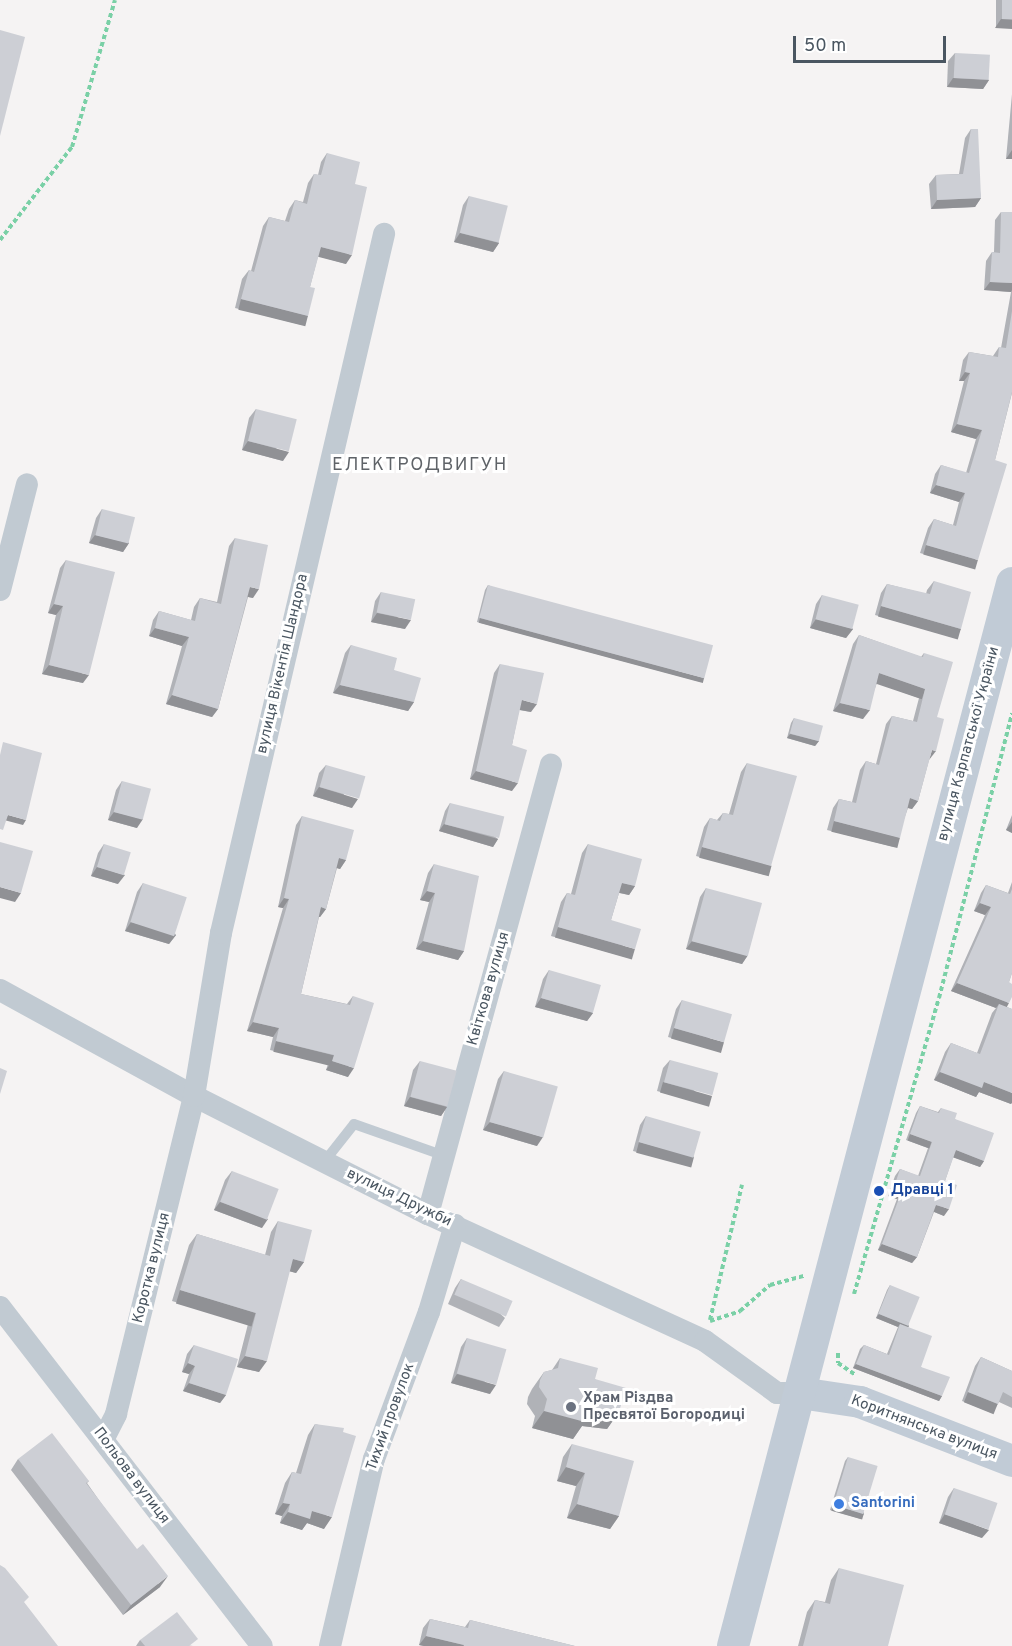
<!DOCTYPE html>
<meta charset="utf-8">
<style>
body{margin:0}
#map{position:relative;width:1012px;height:1646px;overflow:hidden;background:#f5f3f3;font-family:Overpass,sans-serif}
div>[style]{position:absolute}
.path>*{height:4px;margin-top:-2px;transform-origin:0;background:repeating-linear-gradient(90deg,#7ad0a6 0 4.5px,transparent 0 7.5px)}
.lane>*{height:10px;margin:-5px;padding:0 5px;transform-origin:5px;border-radius:5px;background:#c1cad2}
.street>*{height:22px;margin:-11px;padding:0 11px;transform-origin:11px;border-radius:11px;background:#c1cad2}
.secondary>*{height:32px;margin:-16px;padding:0 16px;transform-origin:16px;border-radius:16px;background:#c1cbd6}
.wall>*{inset:0;background:#b0b2b7;transform-origin:0 0}
.shaded-wall>*{inset:0;background:#909195;transform-origin:0 0}
.building>*{inset:0;background:#cdcfd5;transform-origin:0 0}
.dots>*{width:16px;height:16px;translate:-50% -50%;box-sizing:border-box;border:3px solid #fff;border-radius:50%}
span{translate:-50% -50%;white-space:nowrap;text-align:center;line-height:1.15;-webkit-text-stroke:6px #fff;paint-order:stroke}
.street-label{font-size:15px;color:#4a5661}
.transit-label{font-size:15px;color:#164399;font-weight:700}
.left{translate:0 -50%;text-align:left}
.worship-label{font-size:15px;color:#5b616d;font-weight:700}
.shop-label{font-size:15px;color:#366cbe;font-weight:700}
.quarter-label{font-size:18px;color:#5f6368;letter-spacing:1.5px}
.scale{position:absolute;left:793px;top:36px;width:153px;height:27px;box-sizing:border-box;border:3px solid #4a5661;border-top:0;padding-left:8px;font-size:18px;line-height:21px;white-space:nowrap;color:#4a5661;-webkit-text-stroke:4px #fff;paint-order:stroke}
</style>
<div id="map">
<div class="path">
<i style="left:0;top:240px;width:118px;rotate:-52.3deg"></i>
<i style="left:72px;top:147px;width:153px;rotate:-73.7deg"></i>
<i style="left:854px;top:1294px;width:308px;rotate:-74deg"></i>
<i style="left:939px;top:998px;width:294px;rotate:-75.6deg"></i>
<i style="left:710px;top:1320px;width:139px;rotate:-76.7deg"></i>
<i style="left:710px;top:1321px;width:32px;rotate:-18deg"></i>
<i style="left:740px;top:1311px;width:40px;rotate:-41deg"></i>
<i style="left:770px;top:1285px;width:35px;rotate:-15deg"></i>
<i style="left:838px;top:1353px;width:10px;rotate:90deg"></i>
<i style="left:838px;top:1363px;width:22px;rotate:34deg"></i>
</div>
<div class="lane">
<i style="left:324px;top:1162px;width:48px;rotate:-51.7deg"></i>
<i style="left:354px;top:1124px;width:93px;rotate:19.4deg"></i>
</div>
<div class="street">
<i style="left:0;top:590px;width:109px;rotate:-75.7deg"></i>
<i style="left:0;top:990px;width:221px;rotate:28.7deg"></i>
<i style="left:194px;top:1096px;width:262px;rotate:26.8deg"></i>
<i style="left:428px;top:1214px;width:305px;rotate:24.6deg"></i>
<i style="left:705px;top:1341px;width:89px;rotate:35.8deg"></i>
<i style="left:777px;top:1393px;width:23px"></i>
<i style="left:428px;top:1214px;width:466px;rotate:-74.7deg"></i>
<i style="left:0;top:1307px;width:428px;rotate:52.3deg"></i>
<i style="left:104px;top:1438px;width:27px;rotate:-63deg"></i>
<i style="left:116px;top:1414px;width:327px;rotate:-76.2deg"></i>
<i style="left:194px;top:1096px;width:165px;rotate:-80.6deg"></i>
<i style="left:221px;top:933px;width:718px;rotate:-76.87deg"></i>
<i style="left:330px;top:1646px;width:192px;rotate:-76.8deg"></i>
<i style="left:374px;top:1459px;width:157px;rotate:-69.5deg"></i>
<i style="left:429px;top:1312px;width:91px;rotate:-73.4deg"></i>
</div>
<div class="secondary">
<i style="left:800px;top:1393px;width:61px;rotate:8.5deg"></i>
<i style="left:860px;top:1402px;width:163px;rotate:21.2deg"></i>
<i style="left:733px;top:1646px;width:1099px;rotate:-75.29deg"></i>
</div>
<div class="wall">
<i style="left:996px;top:0;width:16px;height:28px"></i>
<i style="clip-path:polygon(955px 53px,989px 80px,983px 89px,947px 87px,948px 61px)"></i>
<i style="clip-path:polygon(1012px 94px,1012px 159px,1006px 159px)"></i>
<i style="clip-path:polygon(971px 129px,981px 198px,975px 207px,931px 209px,929px 184px,936px 175px,959px 174px,965px 138px)"></i>
<i style="clip-path:polygon(327px 153px,355px 184px,346px 264px,318px 256px,310px 287px,308px 316px,302px 325px,235px 308px,242px 279px,249px 270px,251px 271px,263px 226px,269px 217px,285px 221px,289px 209px,295px 200px,303px 202px,308px 183px,314px 174px,318px 175px,321px 162px)"></i>
<i style="clip-path:polygon(469px 196px,499px 243px,493px 252px,454px 242px,463px 205px)"></i>
<i style="clip-path:polygon(1001px 212px,1012px 212px,1012px 393px,995px 460px,972px 568px,920px 553px,928px 528px,934px 519px,953px 525px,959px 502px,930px 493px,935px 474px,941px 465px,966px 473px,976px 439px,951px 432px,964px 381px,959px 381px,963px 360px,969px 352px,993px 356px,999px 347px,1001px 348px,1011px 292px,984px 290px,986px 261px,992px 252px,994px 252px,995px 220px)"></i>
<i style="clip-path:polygon(256px 409px,283px 461px,242px 450px,249px 418px)"></i>
<i style="clip-path:polygon(102px 509px,129px 543px,123px 552px,89px 543px,96px 518px)"></i>
<i style="clip-path:polygon(235px 538px,253px 598px,248px 597px,218px 709px,212px 717px,166px 704px,182px 646px,149px 636px,153px 620px,159px 611px,191px 620px,194px 607px,200px 598px,217px 602px,229px 546px)"></i>
<i style="clip-path:polygon(66px 560px,83px 683px,42px 674px,56px 615px,48px 613px,60px 568px)"></i>
<i style="clip-path:polygon(934px 581px,961px 629px,955px 638px,875px 615px,881px 593px,887px 584px,926px 594px,927px 590px)"></i>
<i style="clip-path:polygon(488px 585px,701px 682px,477px 622px,485px 590px)"></i>
<i style="clip-path:polygon(381px 592px,405px 629px,371px 622px,375px 601px)"></i>
<i style="clip-path:polygon(822px 595px,853px 629px,846px 638px,810px 628px,816px 604px)"></i>
<i style="clip-path:polygon(859px 635px,921px 657px,924px 653px,937px 717px,929px 760px,918px 801px,912px 809px,908px 808px,894px 847px,827px 830px,833px 808px,839px 799px,852px 802px,860px 770px,866px 761px,876px 764px,886px 724px,892px 716px,913px 721px,919px 698px,877px 683px,863px 719px,833px 711px,853px 644px)"></i>
<i style="clip-path:polygon(351px 645px,394px 670px,414px 702px,408px 711px,333px 693px,345px 653px)"></i>
<i style="clip-path:polygon(500px 664px,531px 712px,519px 710px,512px 745px,512px 791px,470px 779px,494px 673px)"></i>
<i style="clip-path:polygon(794px 718px,819px 741px,815px 746px,787px 738px,791px 723px)"></i>
<i style="clip-path:polygon(747px 763px,771px 866px,765px 875px,696px 856px,704px 827px,710px 818px,717px 820px,723px 813px,729px 814px,741px 772px)"></i>
<i style="clip-path:polygon(326px 765px,352px 808px,313px 796px,319px 773px)"></i>
<i style="clip-path:polygon(122px 781px,137px 828px,108px 820px,116px 790px)"></i>
<i style="clip-path:polygon(450px 803px,498px 839px,493px 847px,439px 831px,445px 811px)"></i>
<i style="clip-path:polygon(1012px 815px,1012px 833px,1006px 830px)"></i>
<i style="clip-path:polygon(302px 816px,346px 860px,340px 869px,337px 868px,326px 909px,320px 917px,319px 917px,301px 994px,347px 1004px,353px 996px,348px 1077px,326px 1070px,328px 1064px,270px 1050px,273px 1037px,247px 1031px,283px 908px,278px 907px,296px 825px)"></i>
<i style="clip-path:polygon(104px 844px,118px 884px,91px 876px,98px 853px)"></i>
<i style="clip-path:polygon(588px 844px,635px 886px,629px 895px,619px 893px,611px 920px,629px 958px,551px 936px,561px 902px,567px 893px,571px 894px,582px 853px)"></i>
<i style="clip-path:polygon(434px 864px,464px 951px,458px 960px,416px 949px,429px 902px,420px 900px,428px 873px)"></i>
<i style="clip-path:polygon(1012px 882px,1012px 973px,1009px 982px,1007px 1007px,1012px 1009px,1011px 1104px,979px 1092px,976px 1097px,934px 1080px,945px 1052px,951px 1043px,977px 1053px,992px 1013px,996px 1008px,951px 991px,985px 915px,974px 911px,981px 893px,986px 885px,1008px 893px)"></i>
<i style="clip-path:polygon(143px 883px,176px 935px,169px 944px,125px 931px,137px 892px)"></i>
<i style="clip-path:polygon(706px 888px,748px 955px,742px 964px,686px 949px,700px 897px)"></i>
<i style="clip-path:polygon(549px 970px,593px 1013px,587px 1021px,535px 1007px,543px 979px)"></i>
<i style="clip-path:polygon(682px 1000px,718px 1051px,668px 1037px,676px 1009px)"></i>
<i style="clip-path:polygon(670px 1060px,706px 1105px,657px 1091px,663px 1068px)"></i>
<i style="clip-path:polygon(420px 1061px,447px 1107px,441px 1116px,404px 1106px,413px 1070px)"></i>
<i style="clip-path:polygon(504px 1071px,537px 1146px,483px 1130px,498px 1079px)"></i>
<i style="clip-path:polygon(920px 1106px,938px 1112px,941px 1108px,955px 1119px,984px 1161px,980px 1167px,953px 1157px,945px 1181px,944px 1216px,934px 1212px,917px 1257px,912px 1263px,878px 1250px,897px 1199px,888px 1196px,895px 1176px,900px 1169px,918px 1176px,928px 1148px,906px 1140px,916px 1113px)"></i>
<i style="clip-path:polygon(646px 1116px,688px 1166px,633px 1151px,640px 1125px)"></i>
<i style="clip-path:polygon(232px 1171px,262px 1228px,214px 1210px,225px 1180px)"></i>
<i style="clip-path:polygon(278px 1221px,304px 1262px,296px 1273px,289px 1271px,259px 1372px,237px 1367px,248px 1324px,172px 1301px,189px 1245px,197px 1234px,265px 1255px,271px 1232px)"></i>
<i style="clip-path:polygon(461px 1279px,505px 1318px,499px 1327px,448px 1304px,455px 1288px)"></i>
<i style="clip-path:polygon(890px 1285px,909px 1326px,908px 1327px,921px 1367px,942px 1396px,939px 1401px,853px 1368px,860px 1349px,864px 1345px,887px 1354px,898px 1327px,876px 1318px,887px 1290px)"></i>
<i style="clip-path:polygon(467px 1338px,490px 1394px,451px 1383px,461px 1347px)"></i>
<i style="clip-path:polygon(194px 1345px,226px 1395px,220px 1403px,183px 1391px,189px 1374px,182px 1372px,187px 1354px)"></i>
<i style="clip-path:polygon(981px 1357px,1012px 1371px,1012px 1408px,999px 1402px,992px 1413px,962px 1401px,975px 1366px)"></i>
<i style="clip-path:polygon(560px 1358px,595px 1379px,619px 1412px,607px 1429px,582px 1426px,573px 1439px,532px 1428px,535px 1416px,527px 1404px,528px 1397px,532px 1389px,544px 1372px,552px 1370px)"></i>
<i style="clip-path:polygon(315px 1424px,343px 1432px,324px 1529px,307px 1523px,302px 1530px,280px 1523px,282px 1516px,275px 1514px,285px 1483px,292px 1472px,296px 1473px,308px 1435px)"></i>
<i style="clip-path:polygon(572px 1444px,619px 1516px,610px 1529px,567px 1518px,576px 1486px,557px 1481px,563px 1457px)"></i>
<i style="clip-path:polygon(848px 1457px,864px 1514px,861px 1519px,830px 1510px,845px 1461px)"></i>
<i style="clip-path:polygon(18px 1459px,89px 1481px,87px 1483px,160px 1587px,123px 1615px,11px 1470px)"></i>
<i style="clip-path:polygon(954px 1488px,982px 1538px,939px 1523px,948px 1497px)"></i>
<i style="clip-path:polygon(839px 1568px,888px 1646px,798px 1646px,807px 1612px,815px 1600px,825px 1602px,831px 1580px)"></i>
<i style="clip-path:polygon(430px 1619px,465px 1627px,470px 1620px,575px 1646px,424px 1646px,419px 1645px,423px 1628px)"></i>
<i style="clip-path:polygon(140px 1640px,193px 1646px,136px 1646px)"></i>
</div>
<div class="shaded-wall">
<i style="clip-path:polygon(1001px 19px,1012px 20px,1012px 29px,995px 28px)"></i>
<i style="clip-path:polygon(953px 78px,989px 80px,983px 89px,947px 87px)"></i>
<i style="clip-path:polygon(1012px 150px,1012px 159px,1006px 159px)"></i>
<i style="clip-path:polygon(981px 198px,975px 207px,931px 209px,937px 200px)"></i>
<i style="clip-path:polygon(460px 233px,499px 243px,493px 252px,454px 242px)"></i>
<i style="clip-path:polygon(321px 247px,352px 255px,346px 264px,315px 256px)"></i>
<i style="clip-path:polygon(990px 282px,1012px 283px,1012px 290px,1011px 292px,984px 290px)"></i>
<i style="left:241px;top:299px;width:69px;height:11px;rotate:14deg"></i>
<i style="clip-path:polygon(965px 372px,970px 373px,964px 381px,959px 381px)"></i>
<i style="clip-path:polygon(957px 424px,982px 430px,976px 439px,951px 432px)"></i>
<i style="clip-path:polygon(248px 441px,289px 452px,283px 461px,242px 450px)"></i>
<i style="clip-path:polygon(936px 485px,965px 493px,959px 502px,930px 493px)"></i>
<i style="clip-path:polygon(95px 535px,129px 543px,123px 552px,89px 543px)"></i>
<i style="left:926px;top:545px;width:54px;height:10px;rotate:16deg"></i>
<i style="clip-path:polygon(250px 587px,259px 589px,253px 598px,244px 596px)"></i>
<i style="clip-path:polygon(54px 604px,63px 606px,56px 615px,48px 613px)"></i>
<i style="left:881px;top:606px;width:83px;height:11px;rotate:16deg"></i>
<i style="clip-path:polygon(377px 613px,411px 620px,405px 629px,371px 622px)"></i>
<i style="left:480px;top:618px;width:232px;height:5px;rotate:15deg"></i>
<i style="clip-path:polygon(816px 619px,853px 629px,846px 638px,810px 628px)"></i>
<i style="clip-path:polygon(155px 628px,189px 637px,182px 646px,149px 636px)"></i>
<i style="clip-path:polygon(49px 665px,89px 675px,83px 683px,42px 674px)"></i>
<i style="left:879px;top:673px;width:49px;height:11px;rotate:19deg"></i>
<i style="clip-path:polygon(340px 685px,414px 702px,408px 711px,333px 693px)"></i>
<i style="clip-path:polygon(172px 695px,218px 709px,212px 717px,166px 704px)"></i>
<i style="clip-path:polygon(522px 700px,537px 704px,531px 712px,515px 709px)"></i>
<i style="clip-path:polygon(840px 703px,870px 710px,863px 719px,833px 711px)"></i>
<i style="clip-path:polygon(790px 734px,819px 741px,815px 746px,787px 738px)"></i>
<i style="clip-path:polygon(932px 750px,936px 751px,929px 760px)"></i>
<i style="clip-path:polygon(476px 771px,518px 783px,512px 791px,470px 779px)"></i>
<i style="clip-path:polygon(319px 787px,358px 799px,352px 808px,313px 796px)"></i>
<i style="clip-path:polygon(910px 798px,918px 801px,912px 809px,904px 807px)"></i>
<i style="clip-path:polygon(114px 812px,143px 819px,137px 828px,108px 820px)"></i>
<i style="clip-path:polygon(8px 815px,26px 820px,23px 825px,4px 820px)"></i>
<i style="left:834px;top:821px;width:68px;height:11px;rotate:14deg"></i>
<i style="clip-path:polygon(1012px 822px,1012px 833px,1006px 830px)"></i>
<i style="clip-path:polygon(444px 824px,498px 839px,493px 847px,439px 831px)"></i>
<i style="left:702px;top:847px;width:72px;height:11px;rotate:15deg"></i>
<i style="clip-path:polygon(339px 858px,346px 860px,340px 869px,333px 867px)"></i>
<i style="clip-path:polygon(97px 867px,125px 875px,118px 884px,91px 876px)"></i>
<i style="clip-path:polygon(622px 883px,635px 886px,629px 895px,616px 892px)"></i>
<i style="clip-path:polygon(0 887px,21px 893px,15px 902px,0 898px)"></i>
<i style="clip-path:polygon(427px 891px,435px 893px,429px 902px,420px 900px)"></i>
<i style="clip-path:polygon(284px 898px,289px 899px,283px 908px,278px 907px)"></i>
<i style="clip-path:polygon(980px 903px,991px 907px,985px 915px,974px 911px)"></i>
<i style="clip-path:polygon(321px 907px,326px 909px,320px 917px,315px 916px)"></i>
<i style="clip-path:polygon(131px 922px,176px 935px,169px 944px,125px 931px)"></i>
<i style="left:558px;top:927px;width:80px;height:11px;rotate:16deg"></i>
<i style="clip-path:polygon(423px 941px,464px 951px,458px 960px,416px 949px)"></i>
<i style="clip-path:polygon(692px 941px,748px 955px,742px 964px,686px 949px)"></i>
<i style="clip-path:polygon(957px 983px,1009px 1003px,1004px 1012px,999px 1004px,996px 1008px,951px 991px)"></i>
<i style="clip-path:polygon(541px 998px,593px 1013px,587px 1021px,535px 1007px)"></i>
<i style="clip-path:polygon(253px 1022px,279px 1028px,273px 1037px,247px 1031px)"></i>
<i style="left:674px;top:1028px;width:52px;height:11px;rotate:16deg"></i>
<i style="left:276px;top:1041px;width:60px;height:11px;rotate:14deg"></i>
<i style="clip-path:polygon(332px 1061px,354px 1068px,348px 1077px,326px 1070px)"></i>
<i style="clip-path:polygon(940px 1072px,984px 1082px,1012px 1093px,1012px 1103px,1011px 1104px,979px 1092px,976px 1097px,934px 1080px)"></i>
<i style="left:663px;top:1082px;width:51px;height:11px;rotate:16deg"></i>
<i style="clip-path:polygon(410px 1097px,447px 1107px,441px 1116px,404px 1106px)"></i>
<i style="clip-path:polygon(490px 1122px,543px 1137px,537px 1146px,483px 1130px)"></i>
<i style="left:910px;top:1134px;width:23px;height:7px;rotate:20deg"></i>
<i style="left:639px;top:1142px;width:57px;height:11px;rotate:15deg"></i>
<i style="clip-path:polygon(956px 1150px,984px 1161px,980px 1167px,952px 1157px)"></i>
<i style="clip-path:polygon(893px 1190px,901px 1193px,897px 1199px,888px 1196px)"></i>
<i style="clip-path:polygon(220px 1202px,268px 1219px,262px 1228px,214px 1210px)"></i>
<i style="clip-path:polygon(936px 1205px,949px 1209px,944px 1216px,932px 1211px)"></i>
<i style="clip-path:polygon(882px 1244px,917px 1257px,912px 1263px,878px 1250px)"></i>
<i style="clip-path:polygon(293px 1259px,304px 1262px,296px 1273px,285px 1270px)"></i>
<i style="left:180px;top:1290px;width:79px;height:14px;rotate:17deg"></i>
<i style="clip-path:polygon(879px 1314px,909px 1326px,906px 1330px,900px 1324px,898px 1327px,876px 1318px)"></i>
<i style="clip-path:polygon(245px 1356px,267px 1361px,259px 1372px,237px 1367px)"></i>
<i style="clip-path:polygon(188px 1363px,195px 1366px,189px 1374px,182px 1372px)"></i>
<i style="clip-path:polygon(856px 1364px,942px 1396px,939px 1401px,853px 1368px)"></i>
<i style="clip-path:polygon(457px 1374px,496px 1385px,490px 1394px,451px 1383px)"></i>
<i style="clip-path:polygon(189px 1383px,226px 1395px,220px 1403px,183px 1391px)"></i>
<i style="left:968px;top:1392px;width:32px;height:11px;rotate:22deg"></i>
<i style="clip-path:polygon(589px 1409px,619px 1412px,607px 1429px,582px 1426px,573px 1439px,532px 1428px,544px 1411px)"></i>
<i style="clip-path:polygon(566px 1467px,585px 1473px,576px 1486px,557px 1481px)"></i>
<i style="clip-path:polygon(283px 1503px,290px 1504px,282px 1516px,275px 1514px)"></i>
<i style="clip-path:polygon(577px 1504px,619px 1516px,610px 1529px,567px 1518px)"></i>
<i style="left:833px;top:1505px;width:32px;height:6px;rotate:16deg"></i>
<i style="clip-path:polygon(312px 1511px,332px 1517px,324px 1529px,307px 1523px,302px 1530px,280px 1523px,288px 1512px)"></i>
<i style="clip-path:polygon(945px 1514px,989px 1530px,982px 1538px,939px 1523px)"></i>
<i style="clip-path:polygon(168px 1576px,160px 1587px,123px 1615px,131px 1605px)"></i>
<i style="clip-path:polygon(426px 1636px,464px 1645px,463px 1646px,424px 1646px,419px 1645px)"></i>
</div>
<div class="building">
<i style="left:1002px;top:0;width:10px;height:19px"></i>
<i style="clip-path:polygon(0 30px,25px 37px,0 136px)"></i>
<i style="left:955px;top:53px;width:35px;height:25px;rotate:3deg"></i>
<i style="clip-path:polygon(971px 129px,978px 129px,981px 198px,937px 200px,936px 175px,963px 174px)"></i>
<i style="clip-path:polygon(327px 153px,360px 162px,355px 184px,367px 187px,352px 255px,321px 247px,310px 287px,315px 288px,308px 316px,241px 299px,249px 270px,254px 272px,269px 217px,289px 222px,295px 200px,307px 204px,314px 174px,321px 175px)"></i>
<i style="left:469px;top:196px;width:40px;height:38px;rotate:14deg"></i>
<i style="clip-path:polygon(1001px 212px,1012px 212px,1012px 283px,990px 282px,992px 252px,1000px 253px)"></i>
<i style="clip-path:polygon(1012px 311px,1012px 392px,995px 460px,1007px 464px,978px 560px,926px 545px,934px 519px,956px 526px,965px 493px,936px 485px,941px 465px,969px 473px,982px 430px,957px 424px,970px 373px,965px 372px,969px 352px,998px 357px,999px 347px,1006px 348px)"></i>
<i style="left:256px;top:409px;width:42px;height:33px;rotate:14deg"></i>
<i style="left:102px;top:509px;width:34px;height:27px;rotate:14deg"></i>
<i style="clip-path:polygon(235px 538px,268px 545px,259px 589px,250px 587px,218px 709px,172px 695px,189px 637px,155px 628px,159px 611px,195px 621px,200px 598px,221px 604px)"></i>
<i style="clip-path:polygon(66px 560px,115px 572px,89px 675px,49px 665px,63px 606px,54px 604px)"></i>
<i style="clip-path:polygon(934px 581px,971px 592px,961px 629px,881px 606px,887px 584px,930px 594px)"></i>
<i style="left:488px;top:585px;width:233px;height:34px;rotate:15deg"></i>
<i style="left:381px;top:592px;width:35px;height:21px;rotate:12deg"></i>
<i style="left:822px;top:595px;width:38px;height:25px;rotate:15deg"></i>
<i style="clip-path:polygon(859px 635px,923px 657px,924px 653px,953px 662px,937px 717px,944px 719px,936px 751px,932px 750px,918px 801px,910px 798px,900px 838px,834px 821px,839px 799px,856px 803px,866px 761px,879px 765px,892px 716px,917px 722px,925px 689px,879px 673px,870px 710px,840px 703px)"></i>
<i style="clip-path:polygon(351px 645px,397px 658px,394px 670px,421px 678px,414px 702px,340px 685px)"></i>
<i style="clip-path:polygon(500px 664px,544px 673px,537px 704px,522px 700px,512px 745px,527px 750px,518px 783px,476px 771px)"></i>
<i style="left:794px;top:718px;width:30px;height:16px;rotate:15deg"></i>
<i style="clip-path:polygon(3px 742px,42px 753px,26px 820px,8px 815px,3px 830px,0 829px,0 755px)"></i>
<i style="clip-path:polygon(747px 763px,797px 776px,771px 866px,702px 847px,710px 818px,720px 821px,723px 813px,733px 815px)"></i>
<i style="left:326px;top:765px;width:41px;height:23px;rotate:16deg"></i>
<i style="left:122px;top:781px;width:30px;height:32px;rotate:15deg"></i>
<i style="left:450px;top:803px;width:56px;height:22px;rotate:14deg"></i>
<i style="clip-path:polygon(302px 816px,354px 830px,346px 860px,339px 858px,326px 909px,321px 907px,301px 994px,350px 1005px,353px 996px,374px 1003px,354px 1068px,332px 1061px,334px 1055px,276px 1041px,279px 1028px,253px 1022px,289px 899px,284px 898px)"></i>
<i style="clip-path:polygon(0 842px,33px 851px,21px 893px,0 887px)"></i>
<i style="left:104px;top:844px;width:28px;height:24px;rotate:17deg"></i>
<i style="clip-path:polygon(588px 844px,642px 859px,635px 886px,622px 883px,611px 920px,641px 929px,635px 949px,558px 927px,567px 893px,575px 895px)"></i>
<i style="clip-path:polygon(434px 864px,479px 876px,464px 951px,423px 941px,435px 893px,427px 891px)"></i>
<i style="left:143px;top:883px;width:46px;height:41px;rotate:18deg"></i>
<i style="clip-path:polygon(986px 885px,1010px 894px,1012px 889px,1012px 973px,1009px 982px,1012px 984px,1012px 997px,1009px 1003px,957px 983px,991px 907px,980px 903px)"></i>
<i style="left:706px;top:888px;width:58px;height:55px;rotate:15deg"></i>
<i style="left:549px;top:970px;width:54px;height:29px;rotate:16deg"></i>
<i style="left:682px;top:1000px;width:52px;height:29px;rotate:16deg"></i>
<i style="clip-path:polygon(999px 1004px,1012px 1009px,1012px 1093px,984px 1082px,982px 1088px,940px 1072px,951px 1043px,980px 1054px)"></i>
<i style="left:670px;top:1060px;width:50px;height:23px;rotate:15deg"></i>
<i style="left:420px;top:1061px;width:38px;height:37px;rotate:15deg"></i>
<i style="clip-path:polygon(0 1068px,7px 1071px,0 1094px)"></i>
<i style="left:504px;top:1071px;width:56px;height:53px;rotate:16deg"></i>
<i style="clip-path:polygon(920px 1106px,939px 1113px,941px 1108px,957px 1113px,955px 1119px,994px 1133px,984px 1161px,956px 1150px,945px 1181px,957px 1185px,949px 1209px,936px 1205px,917px 1257px,882px 1244px,901px 1193px,893px 1190px,900px 1169px,920px 1176px,932px 1142px,910px 1134px)"></i>
<i style="left:646px;top:1116px;width:57px;height:27px;rotate:16deg"></i>
<i style="left:232px;top:1171px;width:50px;height:33px;rotate:21deg"></i>
<i style="clip-path:polygon(278px 1221px,312px 1230px,304px 1262px,293px 1259px,267px 1361px,245px 1356px,256px 1313px,180px 1290px,197px 1234px,270px 1256px)"></i>
<i style="left:461px;top:1279px;width:56px;height:17px;rotate:23deg"></i>
<i style="left:890px;top:1285px;width:32px;height:31px;rotate:22deg"></i>
<i style="clip-path:polygon(900px 1324px,932px 1336px,921px 1367px,950px 1377px,942px 1396px,856px 1364px,864px 1345px,889px 1355px)"></i>
<i style="left:467px;top:1338px;width:41px;height:37px;rotate:16deg"></i>
<i style="clip-path:polygon(194px 1345px,238px 1359px,226px 1395px,189px 1383px,195px 1366px,188px 1363px)"></i>
<i style="clip-path:polygon(981px 1357px,1012px 1371px,1012px 1397px,1003px 1392px,998px 1404px,968px 1392px)"></i>
<i style="clip-path:polygon(560px 1358px,598px 1368px,595px 1379px,626px 1388px,619px 1412px,589px 1409px,585px 1422px,544px 1411px,547px 1399px,539px 1387px,540px 1380px,544px 1372px,558px 1368px)"></i>
<i style="clip-path:polygon(315px 1424px,344px 1428px,343px 1432px,356px 1436px,332px 1517px,312px 1511px,310px 1519px,288px 1512px,290px 1504px,283px 1503px,292px 1472px,301px 1474px)"></i>
<i style="clip-path:polygon(52px 1433px,89px 1481px,86px 1483px,137px 1549px,143px 1544px,168px 1576px,131px 1605px,18px 1459px)"></i>
<i style="clip-path:polygon(572px 1444px,634px 1461px,619px 1516px,577px 1504px,585px 1473px,566px 1467px)"></i>
<i style="left:848px;top:1457px;width:31px;height:50px;rotate:17deg"></i>
<i style="left:954px;top:1488px;width:46px;height:28px;rotate:19deg"></i>
<i style="clip-path:polygon(0 1565px,5px 1568px,29px 1597px,24px 1602px,58px 1646px,0 1646px)"></i>
<i style="clip-path:polygon(839px 1568px,904px 1585px,888px 1646px,803px 1646px,815px 1600px,830px 1604px)"></i>
<i style="clip-path:polygon(177px 1612px,198px 1639px,189px 1646px,145px 1646px,140px 1640px)"></i>
<i style="clip-path:polygon(430px 1619px,468px 1628px,470px 1620px,575px 1646px,464px 1646px,464px 1645px,426px 1636px)"></i>
</div>
<div class="dots">
<i style="left:879px;top:1191px;background:#1a4fb4"></i>
<i style="left:571px;top:1407px;background:#6b7280"></i>
<i style="left:839px;top:1504px;background:#3f7fe0"></i>
</div>
<div class="street-label">
<span style="left:283px;top:664px;rotate:-77deg">вулиця Вікентія Шандора</span>
<span style="left:969px;top:744px;rotate:-75deg">вулиця Карпатської України</span>
<span style="left:489px;top:989px;rotate:-74deg">Квіткова вулиця</span>
<span style="left:399px;top:1198px;rotate:26deg">вулиця Дружби</span>
<span style="left:152px;top:1268px;rotate:-76deg">Коротка вулиця</span>
<span style="left:391px;top:1417px;rotate:-70deg">Тихий провулок</span>
<span style="left:924px;top:1428px;rotate:21deg">Коритнянська вулиця</span>
<span style="left:131px;top:1476px;rotate:53deg">Польова вулиця</span>
</div>
<div class="transit-label">
<span class="left" style="left:891px;top:1191px">Дравці 1</span>
</div>
<div class="worship-label">
<span class="left" style="left:583px;top:1407px">Храм Різдва<br>Пресвятої Богородиці</span>
</div>
<div class="shop-label">
<span class="left" style="left:851px;top:1504px">Santorini</span>
</div>
<div class="quarter-label">
<span style="left:420px;top:466px">ЕЛЕКТРОДВИГУН</span>
</div>
<div class="scale">50 m</div>
</div>
